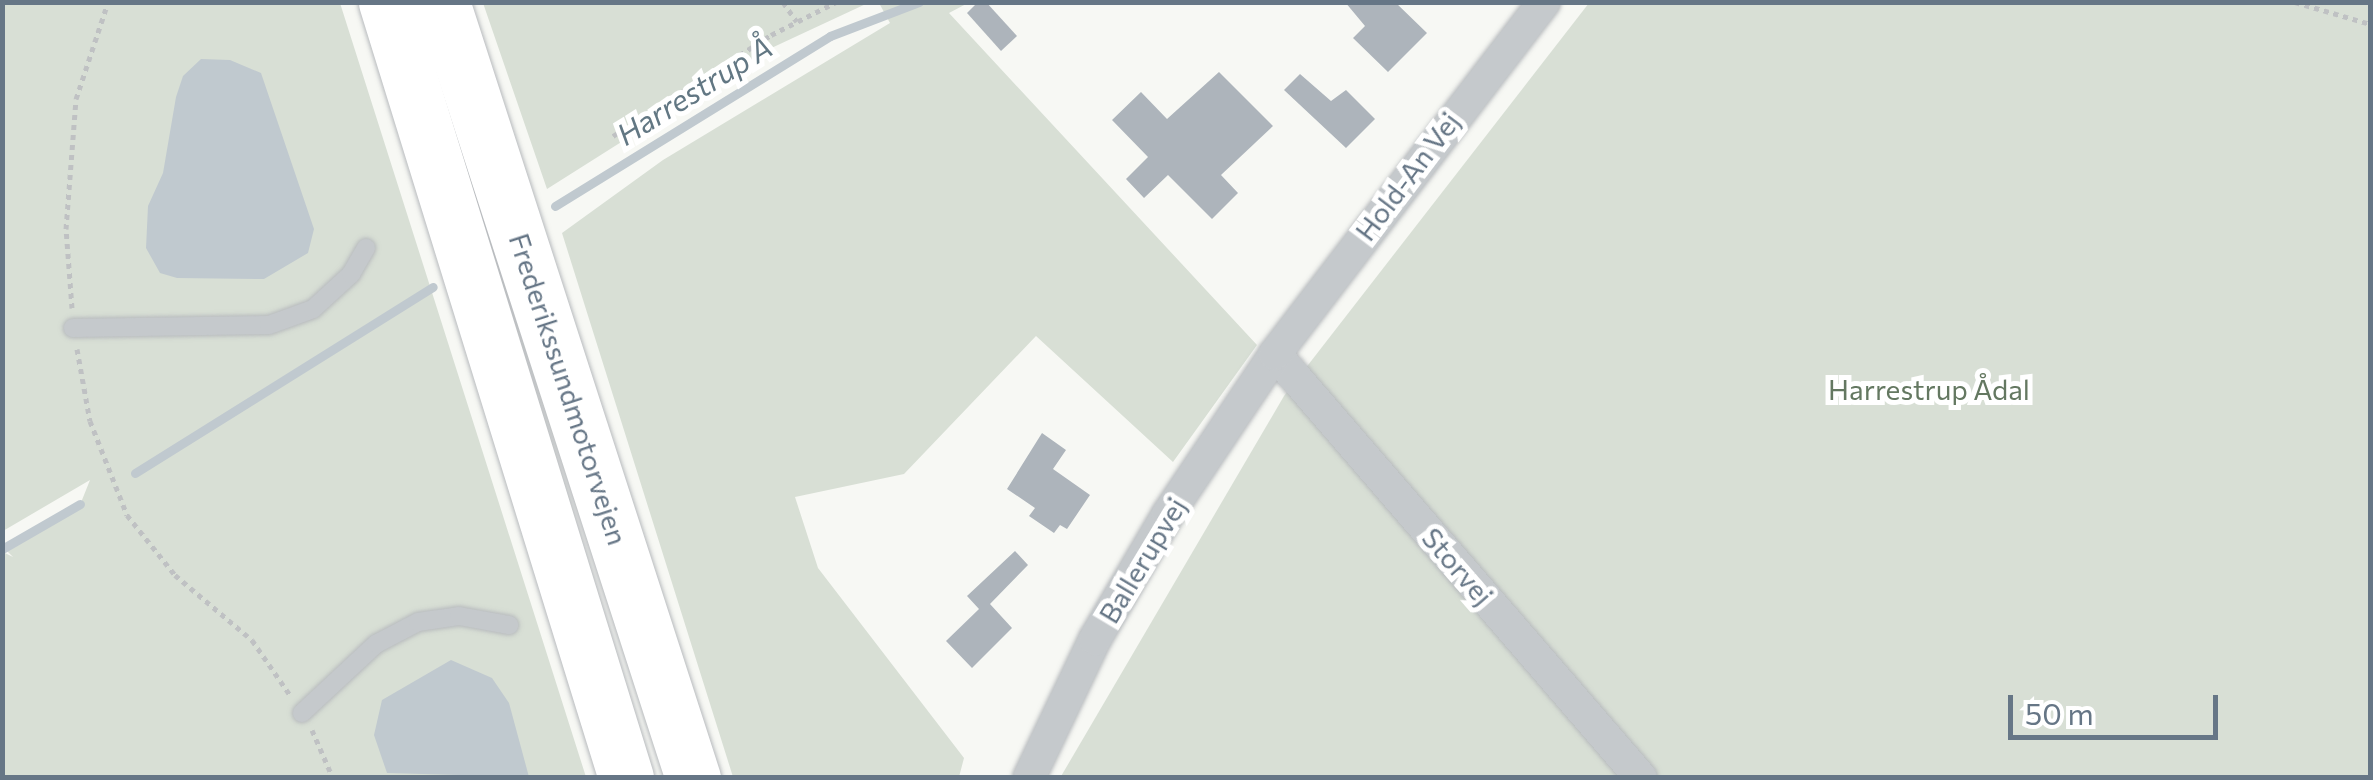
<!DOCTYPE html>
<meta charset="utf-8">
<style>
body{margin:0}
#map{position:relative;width:2373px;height:780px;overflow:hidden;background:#f7f8f4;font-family:Commissioner,sans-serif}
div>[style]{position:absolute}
.green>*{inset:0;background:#d8dfd5}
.water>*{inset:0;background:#c0c9cf}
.stream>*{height:9px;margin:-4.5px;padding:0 4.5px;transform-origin:4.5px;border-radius:4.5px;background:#c0c9cf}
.building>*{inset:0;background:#adb4bb}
.path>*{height:5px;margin-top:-2.5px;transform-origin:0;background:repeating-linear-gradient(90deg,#bfc1c3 0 5px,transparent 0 10px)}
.roads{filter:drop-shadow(0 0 2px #b8bbbe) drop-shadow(0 0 2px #b8bbbe)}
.service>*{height:18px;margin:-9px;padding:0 9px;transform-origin:9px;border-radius:9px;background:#c5c9cc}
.minor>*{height:32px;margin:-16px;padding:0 16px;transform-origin:16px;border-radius:16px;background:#c5c9cc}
.motorway>*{height:55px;margin:-27.5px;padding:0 27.5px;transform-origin:27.5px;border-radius:27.5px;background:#fff}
span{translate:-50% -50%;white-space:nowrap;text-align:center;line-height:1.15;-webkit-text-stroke:10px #fff;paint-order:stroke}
.street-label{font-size:28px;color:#667686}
.park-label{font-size:28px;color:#647861}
.water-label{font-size:30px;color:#627783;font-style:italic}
.frame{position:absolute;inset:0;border:5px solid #667686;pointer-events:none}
.scale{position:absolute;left:2008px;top:695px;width:210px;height:45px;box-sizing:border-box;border:5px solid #667686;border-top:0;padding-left:12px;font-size:30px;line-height:35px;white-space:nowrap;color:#667686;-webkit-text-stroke:8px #fff;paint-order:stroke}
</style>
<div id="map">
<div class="green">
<i style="clip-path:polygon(2px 3px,340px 3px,586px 777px,3px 777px,3px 552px,13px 557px,5px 549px,80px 505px,90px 480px,3px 531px)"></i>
<i style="clip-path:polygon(483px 3px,483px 2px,868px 3px,765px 51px,547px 189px)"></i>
<i style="clip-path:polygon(879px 3px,968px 3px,949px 13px,1257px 345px,1173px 462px,1036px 336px,904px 474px,795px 497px,818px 568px,964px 758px,959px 777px,733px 777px,562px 233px,663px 160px,890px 23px)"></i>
<i style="clip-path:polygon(1589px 3px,2370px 3px,2370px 777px,1060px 778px,1284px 396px)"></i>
</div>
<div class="water">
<i style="clip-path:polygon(201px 59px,230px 60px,261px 73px,314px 229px,308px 253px,264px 279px,177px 278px,160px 273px,146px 248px,148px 206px,163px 173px,176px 97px,183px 76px)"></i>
<i style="clip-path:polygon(451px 660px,492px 678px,509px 703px,529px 777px,387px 773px,374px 735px,382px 700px)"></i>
</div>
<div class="stream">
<i style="left:555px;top:206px;width:323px;rotate:-31.7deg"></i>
<i style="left:830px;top:36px;width:95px;rotate:-20.9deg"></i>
<i style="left:135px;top:473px;width:351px;rotate:-32deg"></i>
<i style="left:2px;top:549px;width:90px;rotate:-30deg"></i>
</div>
<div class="building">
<i style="clip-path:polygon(978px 2px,986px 2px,1017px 36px,1001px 51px,967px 13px)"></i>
<i style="clip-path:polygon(1345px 2px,1395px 2px,1427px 33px,1388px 72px,1353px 38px,1365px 26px)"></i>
<i style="clip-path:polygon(1219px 72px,1273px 126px,1221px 175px,1238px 193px,1212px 219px,1168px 175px,1144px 198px,1126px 179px,1148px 157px,1112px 120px,1141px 92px,1167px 119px)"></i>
<i style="clip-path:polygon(1300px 74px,1331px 101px,1346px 90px,1375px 119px,1346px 148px,1284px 90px)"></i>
<i style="clip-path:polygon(1042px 433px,1066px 450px,1053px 469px,1090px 495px,1067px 529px,1060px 525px,1054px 533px,1029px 516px,1035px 508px,1007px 489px)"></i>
<i style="clip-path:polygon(1015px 551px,1028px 565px,990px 604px,1012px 628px,972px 668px,946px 641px,979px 609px,967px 596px)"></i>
</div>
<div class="path">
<i style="left:783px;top:2px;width:24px;rotate:55deg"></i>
<i style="left:2295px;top:2px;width:78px;rotate:16.3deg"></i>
<i style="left:613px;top:136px;width:188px;rotate:-32.6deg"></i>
<i style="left:771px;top:35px;width:73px;rotate:-26.9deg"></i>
<i style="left:72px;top:308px;width:79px;rotate:-94.3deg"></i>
<i style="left:66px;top:229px;width:130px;rotate:-85.6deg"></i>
<i style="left:76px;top:99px;width:102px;rotate:-71.7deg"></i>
<i style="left:77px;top:349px;width:73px;rotate:79.8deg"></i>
<i style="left:90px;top:421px;width:101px;rotate:68.5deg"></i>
<i style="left:127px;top:515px;width:77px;rotate:51.3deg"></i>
<i style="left:175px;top:575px;width:101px;rotate:40.2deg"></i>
<i style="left:252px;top:640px;width:67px;rotate:55.4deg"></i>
<i style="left:312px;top:730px;width:52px;rotate:66.4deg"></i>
</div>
<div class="roads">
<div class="service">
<i style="left:73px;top:328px;width:196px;rotate:-0.9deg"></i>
<i style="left:269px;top:325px;width:47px;rotate:-20deg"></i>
<i style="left:313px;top:309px;width:52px;rotate:-42.6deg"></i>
<i style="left:351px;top:274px;width:30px;rotate:-60deg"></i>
<i style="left:302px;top:713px;width:101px;rotate:-43deg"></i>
<i style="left:376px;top:644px;width:47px;rotate:-27.6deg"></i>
<i style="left:418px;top:622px;width:41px;rotate:-8.3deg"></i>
<i style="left:459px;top:616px;width:51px;rotate:10.2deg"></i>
</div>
<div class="minor">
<i style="left:1275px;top:354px;width:560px;rotate:49.2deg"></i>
<i style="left:1029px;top:778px;width:154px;rotate:-64.6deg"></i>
<i style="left:1095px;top:639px;width:145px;rotate:-59.7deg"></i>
<i style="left:1168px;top:514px;width:192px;rotate:-56.2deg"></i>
<i style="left:1275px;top:354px;width:443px;rotate:-52.6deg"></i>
</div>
<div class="motorway">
<i style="left:386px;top:2px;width:812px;rotate:72.81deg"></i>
<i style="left:442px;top:2px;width:816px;rotate:72.08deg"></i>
</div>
</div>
<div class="street-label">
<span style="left:1407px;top:176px;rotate:-53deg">Hold-An Vej</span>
<span style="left:569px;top:389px;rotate:72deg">Frederikssundmotorvejen</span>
<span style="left:1142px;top:560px;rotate:-59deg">Ballerupvej</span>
<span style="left:1458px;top:566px;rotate:49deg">Storvej</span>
</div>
<div class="park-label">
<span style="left:1929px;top:389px">Harrestrup Ådal</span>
</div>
<div class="water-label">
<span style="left:694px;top:90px;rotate:-32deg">Harrestrup Å</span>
</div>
<div class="frame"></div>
<div class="scale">50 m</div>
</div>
